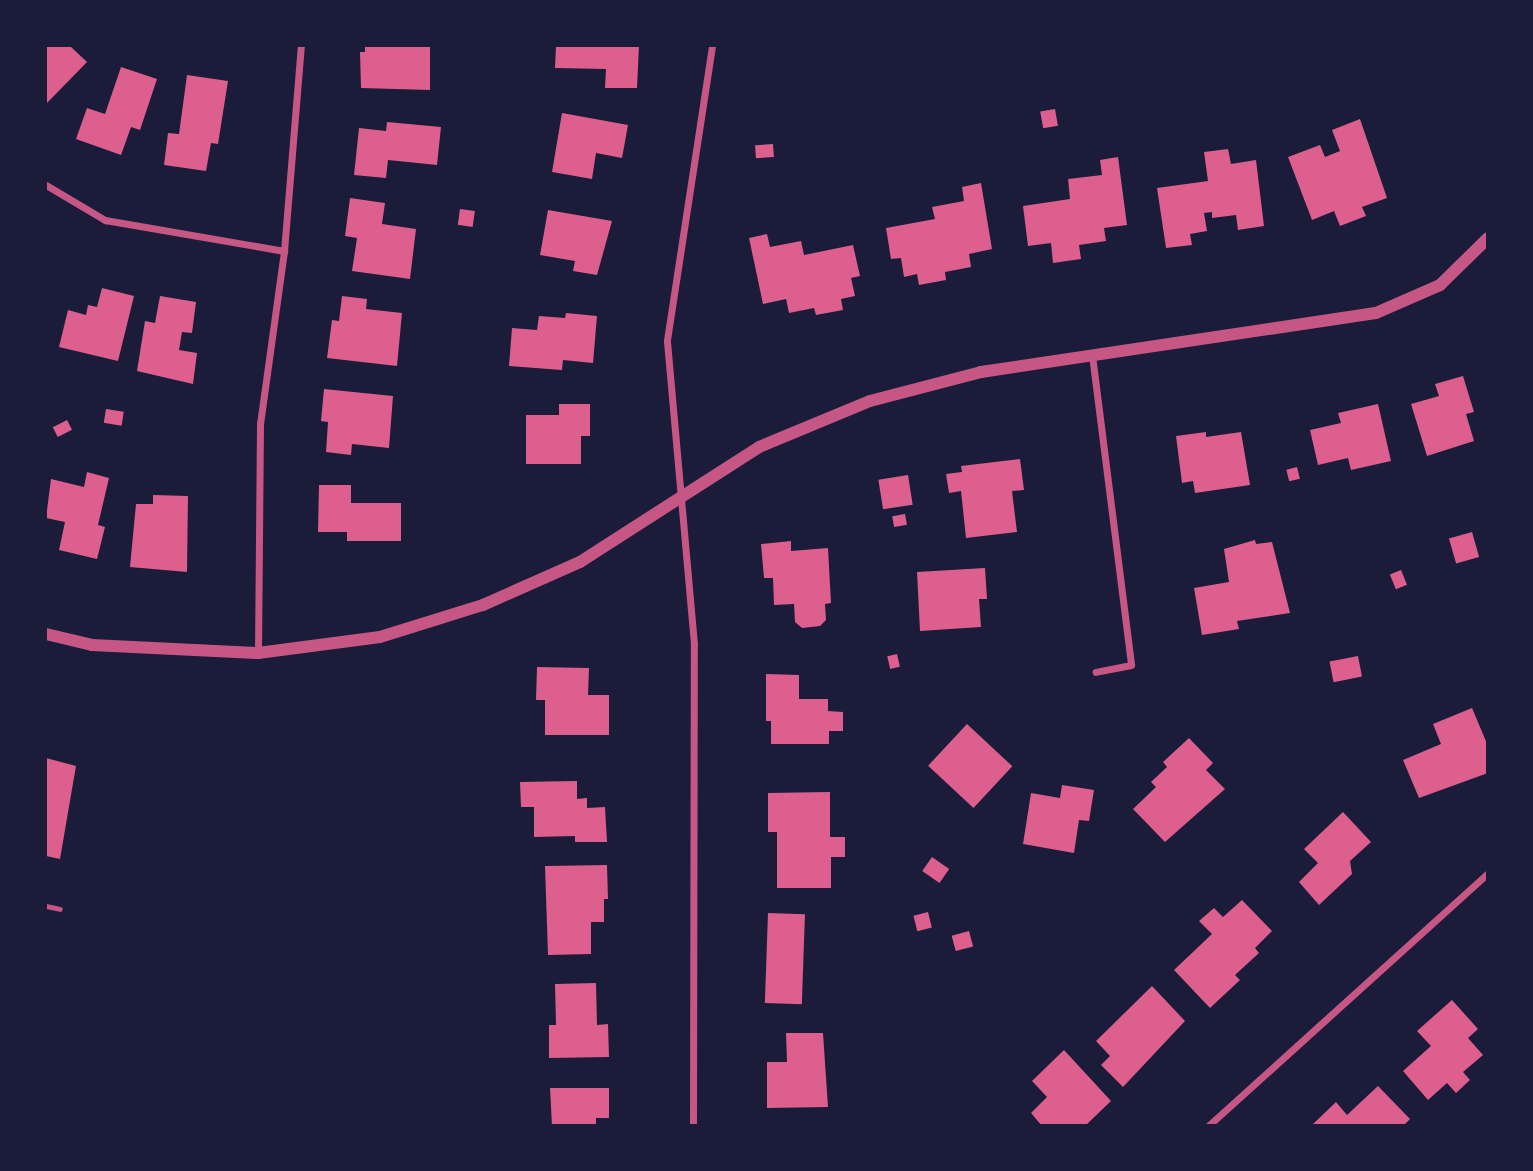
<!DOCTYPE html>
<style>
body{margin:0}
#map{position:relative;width:1533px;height:1171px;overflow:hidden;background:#1b1b3a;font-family:"Golos Text",sans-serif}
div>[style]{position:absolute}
.building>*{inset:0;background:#dd5f8e;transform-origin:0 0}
.service>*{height:5px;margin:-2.5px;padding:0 2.5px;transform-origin:2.5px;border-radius:2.5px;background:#c65784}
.minor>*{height:7px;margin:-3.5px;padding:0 3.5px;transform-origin:3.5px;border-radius:3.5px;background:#c65784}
.tertiary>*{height:12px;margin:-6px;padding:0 6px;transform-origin:6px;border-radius:6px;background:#c65784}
span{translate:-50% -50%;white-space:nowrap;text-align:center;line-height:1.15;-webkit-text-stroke:7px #1b1b3a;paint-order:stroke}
.frame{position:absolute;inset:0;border:47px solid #1b1b3a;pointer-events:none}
</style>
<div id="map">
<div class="building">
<i style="clip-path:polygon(46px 46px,70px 46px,87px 62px,46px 104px)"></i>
<i style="clip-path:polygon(365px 46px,430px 46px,430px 90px,361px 88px,360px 52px,365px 52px)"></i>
<i style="clip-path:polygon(556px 46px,639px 46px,637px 88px,605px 88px,606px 69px,555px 68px)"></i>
<i style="clip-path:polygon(121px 67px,157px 79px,140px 130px,131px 127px,121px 155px,76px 139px,87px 108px,105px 114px)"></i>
<i style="clip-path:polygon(187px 75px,228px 81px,218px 144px,211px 143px,206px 171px,164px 165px,168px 133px,179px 134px)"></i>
<i style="left:1055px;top:109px;width:17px;height:15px;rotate:80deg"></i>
<i style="clip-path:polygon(562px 113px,628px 125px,622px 158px,596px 153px,592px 179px,552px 172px)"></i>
<i style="clip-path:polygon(1360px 119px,1387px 198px,1362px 207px,1366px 216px,1340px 226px,1334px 211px,1312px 220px,1288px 157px,1320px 145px,1325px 157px,1340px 151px,1332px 130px)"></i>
<i style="clip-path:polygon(387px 122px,441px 127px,437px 165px,388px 160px,386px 178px,354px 175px,359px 128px,386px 131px)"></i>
<i style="left:773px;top:144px;width:13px;height:18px;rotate:86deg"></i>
<i style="clip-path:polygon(1228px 149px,1231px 164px,1256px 160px,1264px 226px,1238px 230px,1236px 215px,1212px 218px,1212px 212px,1204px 213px,1207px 231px,1190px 234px,1192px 245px,1166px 248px,1157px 188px,1208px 181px,1204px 152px)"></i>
<i style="clip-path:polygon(1118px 157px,1127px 225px,1104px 228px,1106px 241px,1079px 245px,1081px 259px,1053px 263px,1051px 243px,1028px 246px,1023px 206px,1070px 199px,1068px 179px,1102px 175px,1100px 160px)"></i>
<i style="clip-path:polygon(981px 183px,992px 249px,969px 254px,971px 267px,945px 272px,946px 280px,919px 285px,917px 274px,904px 277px,901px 258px,891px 259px,886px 228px,935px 219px,932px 207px,964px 201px,962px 187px)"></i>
<i style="clip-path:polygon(350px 198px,385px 203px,382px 224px,416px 229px,410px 279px,352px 271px,357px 238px,345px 236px)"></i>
<i style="left:460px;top:209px;width:15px;height:16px;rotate:8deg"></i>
<i style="clip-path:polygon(548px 210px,612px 221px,597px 275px,573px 271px,575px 261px,540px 255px)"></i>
<i style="clip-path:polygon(767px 234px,770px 247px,801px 241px,804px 255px,853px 245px,860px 276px,851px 278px,855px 296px,841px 299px,843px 310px,816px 315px,814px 308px,789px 313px,786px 299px,763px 304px,749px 238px)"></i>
<i style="clip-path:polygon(102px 288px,134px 296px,118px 361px,59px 347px,68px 310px,86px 315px,88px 305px,97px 307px)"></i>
<i style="clip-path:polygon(160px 296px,196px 302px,192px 333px,182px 332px,179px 350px,197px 353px,193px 384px,137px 371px,145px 321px,155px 323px)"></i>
<i style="clip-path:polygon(342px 296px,367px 299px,366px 309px,402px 313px,397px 366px,327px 358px,332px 320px,339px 321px)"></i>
<i style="clip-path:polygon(566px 313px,597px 316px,593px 363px,563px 360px,562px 370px,509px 366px,512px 328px,537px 330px,539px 316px,565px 318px)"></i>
<i style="clip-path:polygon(1463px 376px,1474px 412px,1466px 414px,1474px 441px,1427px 456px,1411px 404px,1439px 396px,1435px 384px)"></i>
<i style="clip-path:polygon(324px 389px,393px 396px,389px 448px,352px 444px,351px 455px,326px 452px,328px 422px,321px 421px)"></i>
<i style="clip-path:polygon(559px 404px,590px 404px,590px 436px,581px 436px,581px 464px,526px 464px,526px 415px,559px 415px)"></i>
<i style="clip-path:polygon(1378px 404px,1391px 461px,1351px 470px,1348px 458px,1318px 465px,1310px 430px,1341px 423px,1338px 413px)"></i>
<i style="left:106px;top:409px;width:18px;height:14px;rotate:9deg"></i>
<i style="left:67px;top:420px;width:11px;height:16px;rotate:63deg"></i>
<i style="clip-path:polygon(1206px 432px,1206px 437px,1241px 432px,1250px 485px,1195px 493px,1193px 481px,1182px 483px,1176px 436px)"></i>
<i style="clip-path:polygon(1020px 459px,1024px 490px,1012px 491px,1017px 532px,966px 538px,961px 491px,949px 493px,946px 474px,962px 472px,961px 466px)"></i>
<i style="left:1297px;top:467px;width:12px;height:11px;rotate:76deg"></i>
<i style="clip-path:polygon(87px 472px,109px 478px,98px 525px,105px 527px,97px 559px,59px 550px,65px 522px,46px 518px,51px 479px,84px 487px)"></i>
<i style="left:908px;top:475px;width:30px;height:30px;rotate:81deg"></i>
<i style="clip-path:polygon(319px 485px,351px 485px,351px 503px,401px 503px,401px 541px,347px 541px,347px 532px,318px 532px)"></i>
<i style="clip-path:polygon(153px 495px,188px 496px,187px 572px,130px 567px,136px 504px,153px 504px)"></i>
<i style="left:905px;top:514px;width:11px;height:13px;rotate:80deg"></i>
<i style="left:1472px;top:532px;width:26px;height:24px;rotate:74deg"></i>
<i style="clip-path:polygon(1255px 540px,1256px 544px,1272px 542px,1290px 613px,1237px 621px,1239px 629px,1202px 635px,1194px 588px,1229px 582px,1224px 549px)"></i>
<i style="clip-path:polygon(791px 541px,791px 551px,828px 548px,831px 603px,825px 604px,826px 620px,820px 626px,802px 628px,795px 622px,794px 604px,774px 605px,773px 578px,764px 578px,761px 544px)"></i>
<i style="clip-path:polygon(985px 568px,987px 599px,979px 599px,981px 627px,920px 631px,917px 572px)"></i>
<i style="left:1401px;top:570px;width:16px;height:12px;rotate:68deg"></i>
<i style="left:897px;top:654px;width:13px;height:10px;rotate:77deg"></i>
<i style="left:1358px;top:656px;width:21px;height:29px;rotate:79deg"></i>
<i style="clip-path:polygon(537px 667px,589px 668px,588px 695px,609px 695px,609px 735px,545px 735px,545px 700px,536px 700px)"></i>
<i style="clip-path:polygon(766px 674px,799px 675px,799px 699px,828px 699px,828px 711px,843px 712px,843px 731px,829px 731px,829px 744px,771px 744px,771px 721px,766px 721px)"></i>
<i style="clip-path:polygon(1472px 708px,1488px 746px,1488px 773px,1419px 798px,1403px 760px,1441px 744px,1433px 724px)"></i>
<i style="left:967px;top:724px;width:62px;height:57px;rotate:43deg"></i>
<i style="clip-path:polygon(1189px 738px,1213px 763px,1206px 770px,1225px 789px,1165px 842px,1133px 809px,1156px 787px,1151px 782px,1167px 767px,1163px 762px)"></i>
<i style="clip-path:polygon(46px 758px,76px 766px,60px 859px,46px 856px)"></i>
<i style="clip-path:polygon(577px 781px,577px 799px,587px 798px,587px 808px,605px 807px,607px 842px,575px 842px,575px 836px,534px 837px,534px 807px,521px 807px,520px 782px)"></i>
<i style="clip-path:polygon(1062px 785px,1094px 790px,1089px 821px,1079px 820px,1074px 853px,1023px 844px,1031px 793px,1060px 798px)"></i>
<i style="clip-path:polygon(830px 792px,830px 837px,845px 837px,845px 857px,831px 857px,831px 888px,777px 888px,777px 832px,768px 832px,768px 793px)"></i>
<i style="clip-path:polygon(1343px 812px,1371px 842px,1350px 861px,1352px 874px,1319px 905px,1299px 882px,1318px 863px,1304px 849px)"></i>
<i style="left:932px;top:857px;width:21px;height:17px;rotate:35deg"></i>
<i style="clip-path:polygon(607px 865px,608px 899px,604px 899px,604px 922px,591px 922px,591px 954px,548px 955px,545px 866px)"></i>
<i style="clip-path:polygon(1242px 900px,1272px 931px,1255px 948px,1259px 953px,1235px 975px,1240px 980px,1210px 1008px,1174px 970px,1212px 934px,1199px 921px,1214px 908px,1223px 917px)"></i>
<i style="left:928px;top:912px;width:16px;height:15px;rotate:76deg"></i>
<i style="left:768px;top:913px;width:37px;height:90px;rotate:2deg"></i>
<i style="left:969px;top:931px;width:16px;height:18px;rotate:75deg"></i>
<i style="clip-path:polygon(596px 983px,597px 1025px,608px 1024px,609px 1057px,549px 1058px,549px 1025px,556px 1025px,555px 984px)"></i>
<i style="clip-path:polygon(1152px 986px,1185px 1021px,1123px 1087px,1101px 1065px,1110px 1056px,1096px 1041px)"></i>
<i style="clip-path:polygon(1452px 1000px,1478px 1029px,1468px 1038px,1483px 1055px,1463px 1072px,1470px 1080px,1456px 1093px,1447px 1083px,1428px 1100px,1403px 1071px,1431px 1046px,1417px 1031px)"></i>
<i style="clip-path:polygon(786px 1033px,823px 1033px,828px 1107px,767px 1108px,767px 1062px,787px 1062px)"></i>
<i style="clip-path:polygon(1064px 1050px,1111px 1101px,1085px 1126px,1042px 1126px,1031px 1113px,1047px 1097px,1032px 1081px)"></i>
<i style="clip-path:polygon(1378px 1086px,1410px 1119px,1403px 1126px,1311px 1126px,1336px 1102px,1347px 1115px)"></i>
<i style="clip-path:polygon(550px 1088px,609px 1088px,609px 1118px,596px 1118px,596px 1126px,552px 1126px)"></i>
</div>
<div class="service">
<i style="left:46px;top:906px;width:14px;rotate:12deg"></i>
</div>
<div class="minor">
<i style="left:46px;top:185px;width:69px;rotate:30.7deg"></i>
<i style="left:105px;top:220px;width:182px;rotate:9.8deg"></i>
<i style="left:1092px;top:355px;width:312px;rotate:82.8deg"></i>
<i style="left:1131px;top:665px;width:36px;rotate:169deg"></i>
<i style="left:258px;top:653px;width:229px;rotate:-89.5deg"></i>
<i style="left:260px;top:424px;width:175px;rotate:-82.1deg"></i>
<i style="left:284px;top:251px;width:206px;rotate:-85.3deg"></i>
<i style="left:693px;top:1126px;width:482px;rotate:-89.9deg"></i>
<i style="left:694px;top:644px;width:305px;rotate:-95.1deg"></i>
<i style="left:667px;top:340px;width:297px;rotate:-81.3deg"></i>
<i style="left:1208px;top:1126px;width:377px;rotate:-42.1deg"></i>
</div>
<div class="tertiary">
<i style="left:46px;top:634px;width:47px;rotate:13.4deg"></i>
<i style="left:92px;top:645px;width:166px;rotate:2.8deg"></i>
<i style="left:258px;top:653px;width:123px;rotate:-7.5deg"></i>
<i style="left:380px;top:637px;width:108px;rotate:-17.3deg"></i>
<i style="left:483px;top:605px;width:106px;rotate:-23.9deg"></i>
<i style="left:580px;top:562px;width:213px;rotate:-32.7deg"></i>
<i style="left:759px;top:447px;width:120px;rotate:-22.5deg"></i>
<i style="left:870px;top:401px;width:115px;rotate:-14.6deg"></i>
<i style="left:981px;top:372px;width:399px;rotate:-8.5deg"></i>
<i style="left:1376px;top:313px;width:70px;rotate:-23.6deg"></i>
<i style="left:1440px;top:285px;width:67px;rotate:-44.4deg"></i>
</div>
<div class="frame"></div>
</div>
